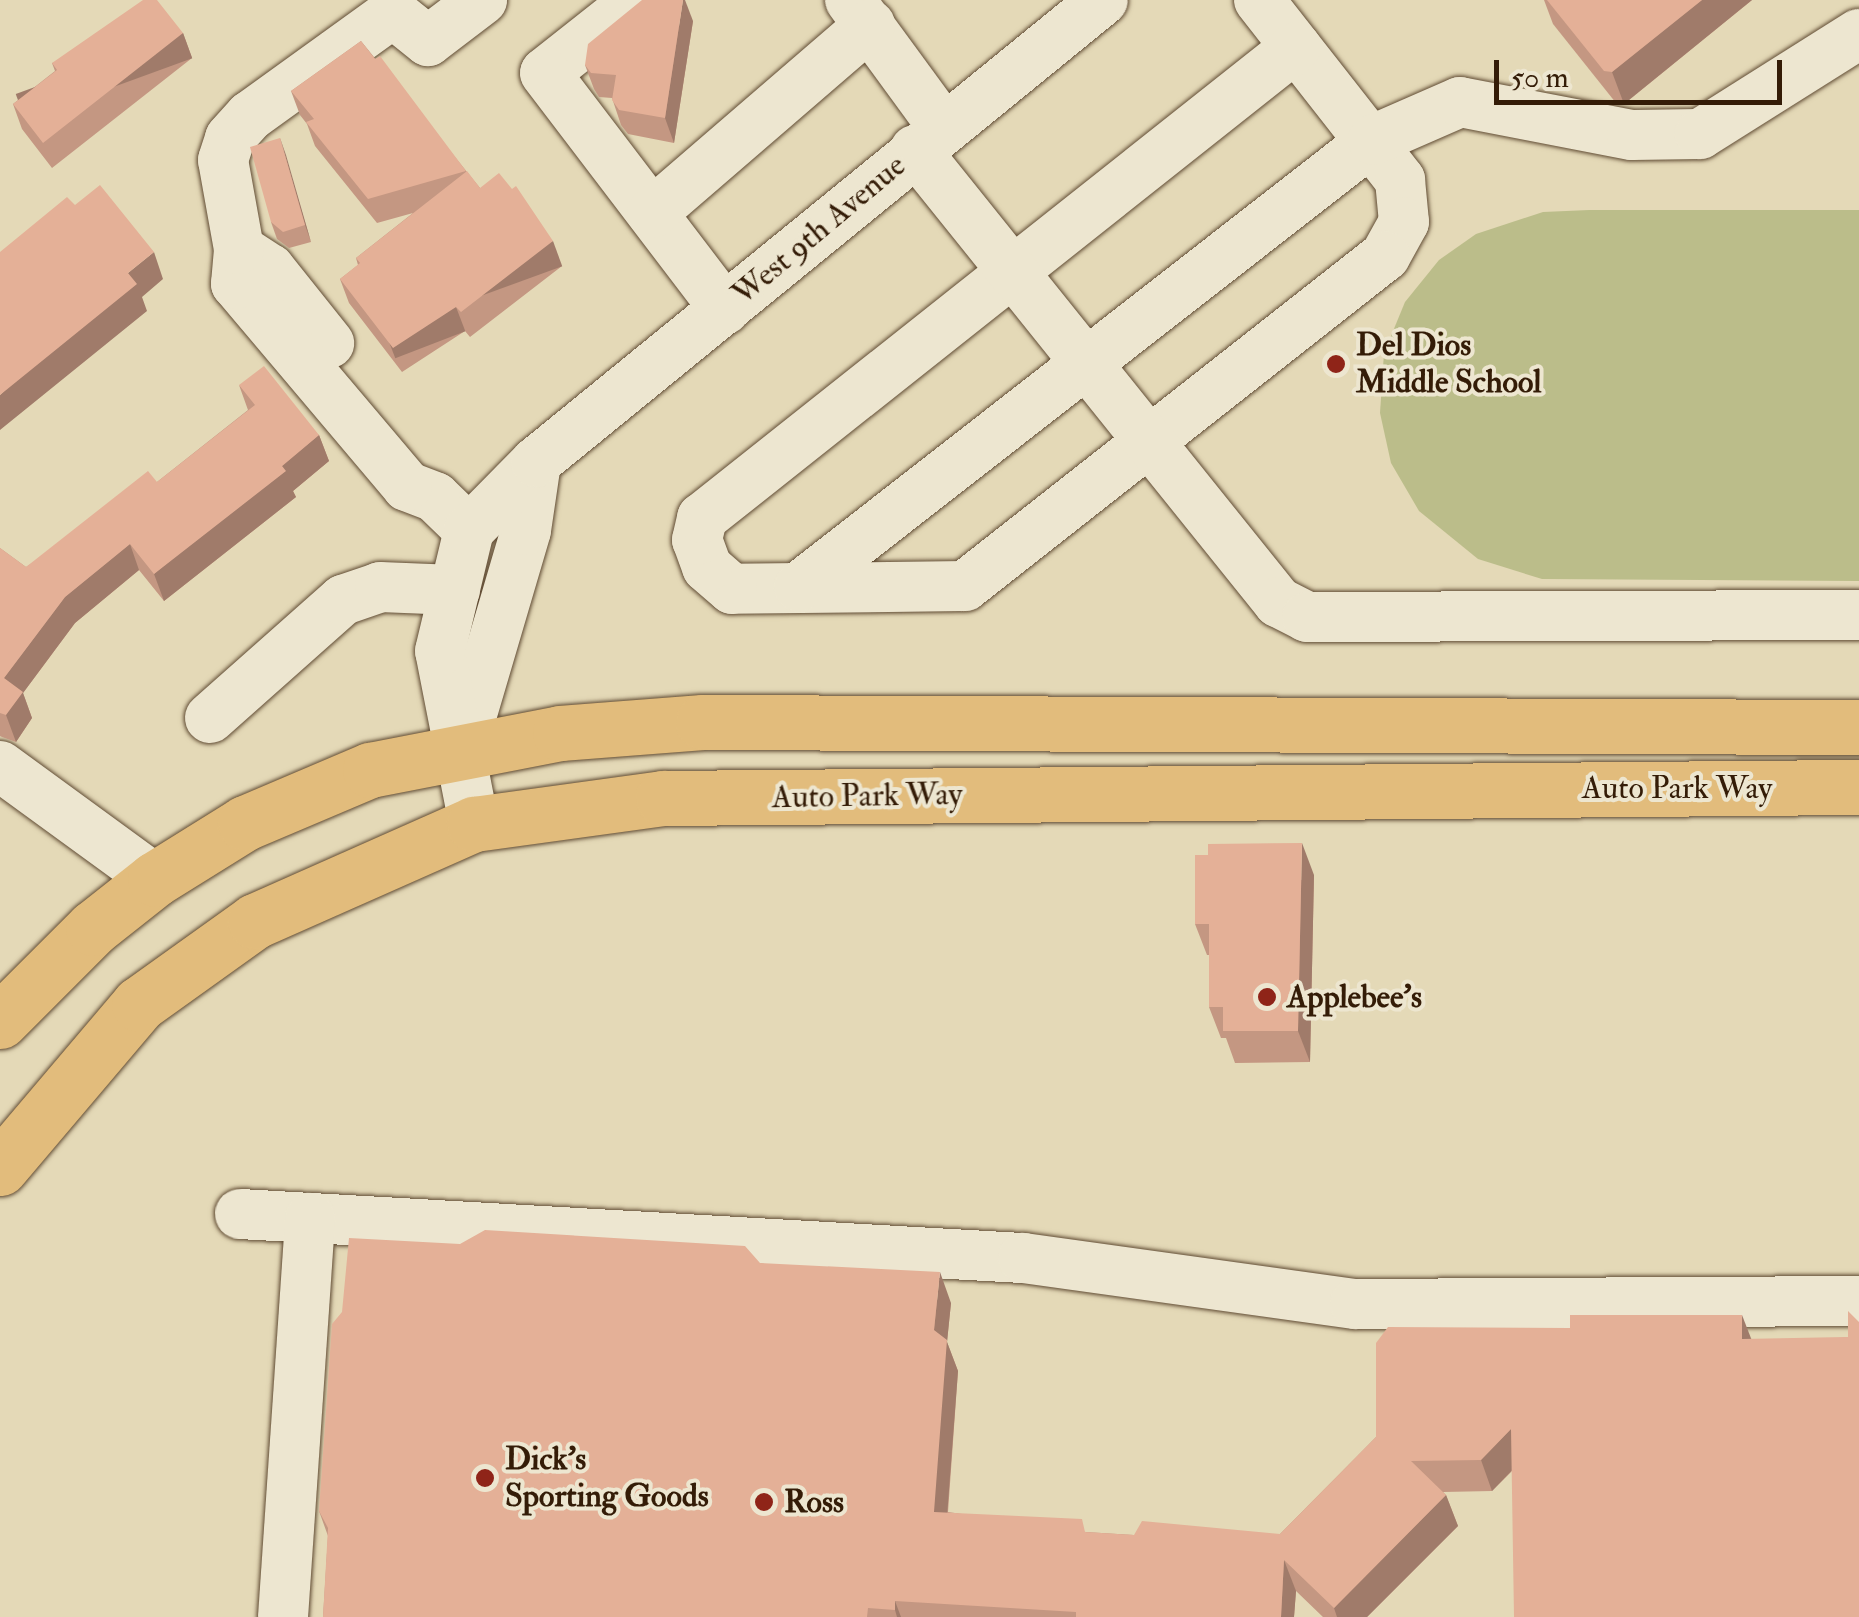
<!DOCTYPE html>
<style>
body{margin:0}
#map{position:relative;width:1859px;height:1617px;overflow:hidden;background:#e4d9b7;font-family:"IM FELL Double Pica",serif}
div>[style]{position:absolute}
.green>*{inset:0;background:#bbbd8a}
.roads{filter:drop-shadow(0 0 2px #604b33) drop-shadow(0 0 2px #604b33)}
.minor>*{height:50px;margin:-25px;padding:0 25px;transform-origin:25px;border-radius:25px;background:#ede6d0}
.major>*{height:55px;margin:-27.5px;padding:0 27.5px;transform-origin:27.5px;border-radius:27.5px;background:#e2bc7c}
.wall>*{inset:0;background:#c49782}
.shaded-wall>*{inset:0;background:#a07b6a;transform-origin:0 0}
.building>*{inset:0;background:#e4b097}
.dots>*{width:28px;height:28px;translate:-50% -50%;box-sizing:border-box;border:5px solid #ede6d0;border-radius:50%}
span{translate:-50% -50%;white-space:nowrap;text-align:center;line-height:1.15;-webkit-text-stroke:8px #ede6d0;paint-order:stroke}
.street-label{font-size:32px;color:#341c07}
.poi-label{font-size:32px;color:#341c07;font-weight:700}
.left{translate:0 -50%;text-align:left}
.scale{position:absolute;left:1494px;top:60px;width:288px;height:45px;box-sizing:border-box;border:5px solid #341c07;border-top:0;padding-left:12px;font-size:30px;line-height:35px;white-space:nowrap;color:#341c07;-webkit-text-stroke:8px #ede6d0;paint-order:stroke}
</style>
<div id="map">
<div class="green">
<i style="clip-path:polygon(1589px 210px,1859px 210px,1859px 581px,1542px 579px,1478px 559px,1419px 511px,1391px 463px,1380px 413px,1384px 353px,1405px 302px,1439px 260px,1476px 234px,1543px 212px)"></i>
</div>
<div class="roads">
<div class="minor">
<i style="left:637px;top:0;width:117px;rotate:141.6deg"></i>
<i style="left:545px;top:73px;width:297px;rotate:52.7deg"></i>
<i style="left:850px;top:0;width:157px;rotate:53.8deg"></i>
<i style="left:1259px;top:0;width:229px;rotate:51.9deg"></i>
<i style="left:1400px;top:180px;width:42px;rotate:84.6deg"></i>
<i style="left:1404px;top:222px;width:39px;rotate:119deg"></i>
<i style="left:1385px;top:256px;width:534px;rotate:141.84deg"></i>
<i style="left:965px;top:586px;width:233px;rotate:179.3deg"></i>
<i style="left:732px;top:589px;width:33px;rotate:-139deg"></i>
<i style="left:707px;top:567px;width:29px;rotate:-110deg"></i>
<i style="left:697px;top:540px;width:23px;rotate:-77deg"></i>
<i style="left:702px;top:518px;width:758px;rotate:-38.41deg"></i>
<i style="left:915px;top:150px;width:580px;rotate:51.23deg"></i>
<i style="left:1278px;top:602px;width:33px;rotate:27deg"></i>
<i style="left:1307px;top:617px;width:552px;rotate:-0.21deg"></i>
<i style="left:652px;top:213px;width:288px;rotate:-40.8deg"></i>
<i style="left:239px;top:249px;width:37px;rotate:33deg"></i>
<i style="left:270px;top:269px;width:95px;rotate:51.4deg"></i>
<i style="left:469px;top:530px;width:47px;rotate:-135.9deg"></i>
<i style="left:435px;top:497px;width:30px;rotate:-159deg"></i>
<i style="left:407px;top:486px;width:265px;rotate:-130.2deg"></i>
<i style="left:236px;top:284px;width:35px;rotate:-85deg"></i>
<i style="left:239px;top:249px;width:90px;rotate:-100.2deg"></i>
<i style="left:223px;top:160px;width:23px;rotate:-72deg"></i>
<i style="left:230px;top:138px;width:30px;rotate:-48deg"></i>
<i style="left:250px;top:116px;width:176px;rotate:-35.8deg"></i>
<i style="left:393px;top:13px;width:45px;rotate:38.7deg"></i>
<i style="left:428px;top:41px;width:68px;rotate:-37.2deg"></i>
<i style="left:799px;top:587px;width:728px;rotate:-37.91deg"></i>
<i style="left:1373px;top:140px;width:95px;rotate:-23.6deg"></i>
<i style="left:1460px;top:102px;width:175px;rotate:10.9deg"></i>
<i style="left:1632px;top:135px;width:68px;rotate:-0.8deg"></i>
<i style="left:1700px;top:134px;width:188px;rotate:-32.2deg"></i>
<i style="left:210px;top:718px;width:178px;rotate:-41.6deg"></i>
<i style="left:343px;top:600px;width:39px;rotate:-19deg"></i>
<i style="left:380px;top:587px;width:75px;rotate:2.3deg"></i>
<i style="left:462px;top:748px;width:227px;rotate:-73.6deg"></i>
<i style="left:526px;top:530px;width:69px;rotate:-81.6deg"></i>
<i style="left:0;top:766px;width:192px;rotate:36.1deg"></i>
<i style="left:474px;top:824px;width:176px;rotate:-101.1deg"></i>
<i style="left:440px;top:651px;width:124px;rotate:-76.5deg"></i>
<i style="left:469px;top:530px;width:95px;rotate:-45.4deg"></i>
<i style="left:536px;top:462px;width:731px;rotate:-39.17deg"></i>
<i style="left:240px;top:1214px;width:784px;rotate:3.22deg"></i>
<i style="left:1023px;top:1258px;width:335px;rotate:7.9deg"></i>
<i style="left:1355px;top:1304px;width:504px;rotate:-0.34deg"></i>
<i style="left:283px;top:1617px;width:400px;rotate:-86.1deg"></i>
</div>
<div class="major">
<i style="left:0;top:1021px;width:132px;rotate:-45deg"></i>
<i style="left:93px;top:928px;width:79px;rotate:-38.3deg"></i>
<i style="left:155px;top:879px;width:106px;rotate:-31.9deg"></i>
<i style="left:245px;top:823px;width:136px;rotate:-23deg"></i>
<i style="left:370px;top:770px;width:194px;rotate:-11deg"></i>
<i style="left:560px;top:733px;width:143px;rotate:-4.4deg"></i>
<i style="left:703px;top:722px;width:1156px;rotate:0.25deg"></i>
<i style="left:0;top:1168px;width:215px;rotate:-49.7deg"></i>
<i style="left:139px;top:1004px;width:143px;rotate:-35.6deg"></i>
<i style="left:255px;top:921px;width:240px;rotate:-23.9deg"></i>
<i style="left:474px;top:824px;width:191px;rotate:-7.8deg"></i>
<i style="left:663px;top:798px;width:1196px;rotate:-0.53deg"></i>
</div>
</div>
<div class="wall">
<i style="clip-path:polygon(1544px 0,1752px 0,1624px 104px,1616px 103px,1553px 24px)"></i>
<i style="clip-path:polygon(693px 21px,674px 143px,628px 134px,621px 125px,612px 98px,599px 97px,594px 89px,585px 65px)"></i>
<i style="clip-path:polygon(183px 33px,192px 58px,52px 168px,22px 129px,13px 104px,55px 71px,52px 63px)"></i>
<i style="clip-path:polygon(361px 41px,480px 188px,562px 266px,470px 337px,465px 331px,402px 372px,349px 303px,340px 279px,358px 265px,356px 258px,413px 213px,377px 223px,315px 146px,307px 124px,300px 115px,291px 91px)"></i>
<i style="clip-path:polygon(280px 138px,311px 242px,289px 248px,277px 239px,271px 222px)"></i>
<i style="clip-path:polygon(239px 385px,319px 435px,329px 461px,293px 491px,296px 497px,164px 601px,139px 570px,75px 623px,23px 693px,32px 718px,16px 742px,2px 737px,0 736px,0 548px,26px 567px,157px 482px,248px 410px)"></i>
<i style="clip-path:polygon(1314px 875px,1310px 1062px,1235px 1063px,1226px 1038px,1221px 1038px,1209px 1007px,1209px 955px,1207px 955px,1195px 924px)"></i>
<i style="clip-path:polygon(760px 1263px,951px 1303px,947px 1342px,958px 1371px,948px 1512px,1086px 1532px,1134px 1535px,1280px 1534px,1376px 1437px,1751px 1339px,1859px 1617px,1512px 1471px,1492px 1491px,1443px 1492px,1446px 1495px,1458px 1526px,1367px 1617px,1323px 1617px,1296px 1591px,1294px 1617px,323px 1617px,328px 1536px,319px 1511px)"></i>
</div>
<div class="shaded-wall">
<i style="clip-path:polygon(683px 0,685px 0,693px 21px,674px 143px,665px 118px)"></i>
<i style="clip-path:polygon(1702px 0,1752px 0,1624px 104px,1612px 72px)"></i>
<i style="left:183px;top:33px;width:27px;height:178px;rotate:70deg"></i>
<i style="clip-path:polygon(280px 138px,286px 155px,311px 242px,305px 225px)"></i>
<i style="left:553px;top:241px;width:27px;height:116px;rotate:70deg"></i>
<i style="clip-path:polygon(154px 252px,163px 279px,142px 297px,147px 311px,0 430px,0 395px,128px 273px)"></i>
<i style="left:456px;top:307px;width:26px;height:75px;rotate:69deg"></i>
<i style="clip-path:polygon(319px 435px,329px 461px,293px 491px,296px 497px,164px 601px,154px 574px)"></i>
<i style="clip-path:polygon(130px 544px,139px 570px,75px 623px,23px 693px,32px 718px,16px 742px,6px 715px,4px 678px,65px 597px)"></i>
<i style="clip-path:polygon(1302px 843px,1314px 875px,1310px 1062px,1298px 1031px)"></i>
<i style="clip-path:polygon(940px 1272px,951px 1303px,947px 1342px,958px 1371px,945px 1543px,934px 1512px,934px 1330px)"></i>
<i style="clip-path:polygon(1742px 1315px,1754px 1346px,1742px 1339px)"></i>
<i style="clip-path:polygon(1511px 1429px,1522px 1460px,1492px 1491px,1481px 1460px)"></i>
<i style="clip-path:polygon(1446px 1495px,1458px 1526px,1367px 1617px,1337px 1617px,1334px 1608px)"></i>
<i style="clip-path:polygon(1284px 1560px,1296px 1591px,1294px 1617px,1281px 1617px)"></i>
<i style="clip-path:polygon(895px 1601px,901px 1617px,897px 1617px,895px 1610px)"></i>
</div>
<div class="building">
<i style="clip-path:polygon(143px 0,157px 0,183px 33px,43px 143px,13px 104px,57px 70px,52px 63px)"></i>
<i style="clip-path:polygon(642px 0,683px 0,665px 118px,619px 110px,612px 100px,616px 75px,591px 73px,585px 65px,588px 44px)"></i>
<i style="clip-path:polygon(1547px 0,1702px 0,1612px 72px,1604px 71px)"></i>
<i style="clip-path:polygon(361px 41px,375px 59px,380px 56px,466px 171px,368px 199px,306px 122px,314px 119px,291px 91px)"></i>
<i style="clip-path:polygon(280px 138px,305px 225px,283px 232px,271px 222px,250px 147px)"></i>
<i style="clip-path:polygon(467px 171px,480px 188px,499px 173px,512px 189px,516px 186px,553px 241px,461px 312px,456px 307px,393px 348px,340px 279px,360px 263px,356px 258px)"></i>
<i style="clip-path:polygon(100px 185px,154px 252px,128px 273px,137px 284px,0 395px,0 252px,67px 197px,75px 205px)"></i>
<i style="clip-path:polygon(264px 366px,319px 435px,282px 466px,286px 471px,154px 574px,130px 544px,65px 597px,4px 678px,23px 692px,6px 715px,0 713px,0 548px,26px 567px,148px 471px,157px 482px,255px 405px,239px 385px)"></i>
<i style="clip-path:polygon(1302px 843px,1298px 1031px,1223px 1031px,1223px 1007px,1209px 1007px,1209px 924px,1195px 924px,1195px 855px,1208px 855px,1208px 844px)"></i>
<i style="clip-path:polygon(485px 1230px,745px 1246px,760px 1263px,940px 1272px,934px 1330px,947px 1340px,934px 1512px,1082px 1519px,1085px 1532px,1134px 1535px,1142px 1521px,1280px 1534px,1376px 1437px,1376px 1343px,1388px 1327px,1570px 1328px,1570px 1315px,1742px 1315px,1742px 1339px,1848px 1337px,1848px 1311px,1859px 1322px,1859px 1617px,1514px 1617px,1511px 1429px,1481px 1460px,1411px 1461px,1446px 1495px,1334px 1608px,1284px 1560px,1281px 1617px,1076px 1617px,1076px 1612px,895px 1601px,895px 1610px,868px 1608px,867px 1617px,323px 1617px,328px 1528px,319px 1511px,332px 1324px,342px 1312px,349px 1238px,460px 1244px)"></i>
</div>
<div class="dots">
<i style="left:1336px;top:364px;background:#8f2418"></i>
<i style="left:1267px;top:997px;background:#8f2418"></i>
<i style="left:485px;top:1478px;background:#8f2418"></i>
<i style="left:764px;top:1502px;background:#8f2418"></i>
</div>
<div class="street-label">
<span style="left:819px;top:230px;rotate:-40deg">West 9th Avenue</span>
<span style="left:1677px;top:788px">Auto Park Way</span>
<span style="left:867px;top:796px;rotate:-1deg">Auto Park Way</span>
</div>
<div class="poi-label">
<span class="left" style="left:1356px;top:364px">Del Dios<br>Middle School</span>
<span class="left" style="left:1287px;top:997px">Applebee's</span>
<span class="left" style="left:505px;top:1478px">Dick's<br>Sporting Goods</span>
<span class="left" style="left:784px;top:1502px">Ross</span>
</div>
<div class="scale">50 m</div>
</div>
